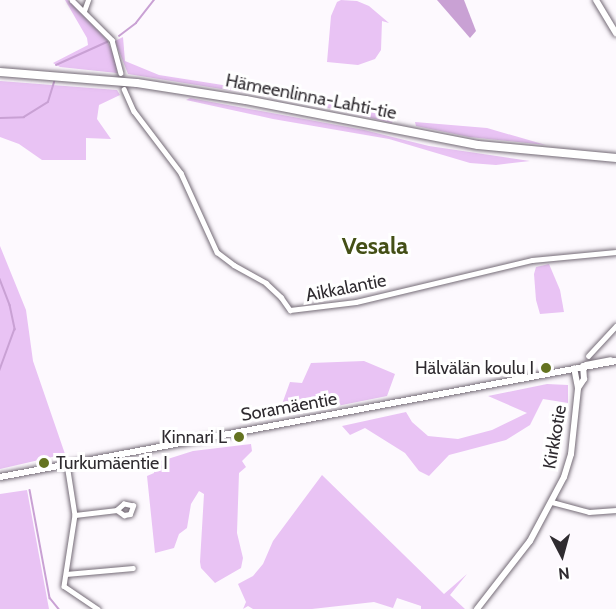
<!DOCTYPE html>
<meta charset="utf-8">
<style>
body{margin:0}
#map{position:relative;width:616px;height:609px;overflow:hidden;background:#fdf9fe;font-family:Cabin,sans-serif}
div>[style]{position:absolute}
.green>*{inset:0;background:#e9c3f4}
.water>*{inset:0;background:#c9a1d4}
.stream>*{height:1.5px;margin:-0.75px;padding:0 0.75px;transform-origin:0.75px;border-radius:0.75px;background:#c9a1d4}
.roads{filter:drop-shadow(0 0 2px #746b76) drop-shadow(0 0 2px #746b76)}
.minor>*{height:4.5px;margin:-2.25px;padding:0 2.25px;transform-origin:2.25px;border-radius:2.25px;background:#fff}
.tertiary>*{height:6px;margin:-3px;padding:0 3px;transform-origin:3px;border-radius:3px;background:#fff}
.trunk>*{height:8px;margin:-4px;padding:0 4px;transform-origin:4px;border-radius:4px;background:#fff}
.dots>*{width:16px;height:16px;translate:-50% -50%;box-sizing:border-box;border:3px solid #fff;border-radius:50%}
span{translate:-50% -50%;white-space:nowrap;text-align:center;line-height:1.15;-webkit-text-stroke:6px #fff;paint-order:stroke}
.street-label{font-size:18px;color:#2f2b30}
.poi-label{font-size:18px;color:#2f2b30}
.right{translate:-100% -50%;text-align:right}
.left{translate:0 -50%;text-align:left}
.district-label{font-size:24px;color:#444f16;font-weight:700}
.north{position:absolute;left:532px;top:525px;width:60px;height:60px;-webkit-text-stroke:4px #fff;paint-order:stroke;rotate:174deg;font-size:16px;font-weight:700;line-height:24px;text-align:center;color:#2f2b30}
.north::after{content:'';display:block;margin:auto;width:21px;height:27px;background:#2f2b30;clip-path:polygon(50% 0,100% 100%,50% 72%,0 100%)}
</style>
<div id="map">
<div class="green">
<i style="clip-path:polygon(65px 0,68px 0,107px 40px,115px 58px,117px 73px,60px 67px,53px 63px,88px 45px,87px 38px)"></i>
<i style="clip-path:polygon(341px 0,357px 1px,369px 6px,389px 23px,382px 21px,381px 50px,375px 59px,358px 65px,327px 62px,331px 16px,337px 2px)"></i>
<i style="clip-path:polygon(123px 37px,125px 61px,159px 75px,343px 104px,394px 117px,392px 123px,303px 102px,128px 74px,115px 41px)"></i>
<i style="clip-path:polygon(0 81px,117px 90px,120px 95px,99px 105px,97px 119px,111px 139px,86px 138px,86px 160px,42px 160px,19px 144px,0 137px)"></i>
<i style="clip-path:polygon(190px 98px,364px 130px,429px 146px,530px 161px,496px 165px,470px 163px,389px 139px,273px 119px,186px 100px)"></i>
<i style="clip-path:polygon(415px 122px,487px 128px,546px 145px,469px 137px,416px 126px)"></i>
<i style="clip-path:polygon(0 246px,26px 310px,33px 361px,65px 454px,0 469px)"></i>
<i style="clip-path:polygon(549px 264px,560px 290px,564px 312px,540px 314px,536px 300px,534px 274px,536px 267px)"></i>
<i style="clip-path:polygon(364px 361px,395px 374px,387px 396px,277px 418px,290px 382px,302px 383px,311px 363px)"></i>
<i style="clip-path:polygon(547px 384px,568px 385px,568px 403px,543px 399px,530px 425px,506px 440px,449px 455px,429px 476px,419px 471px,405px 453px,365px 428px,350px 435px,342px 426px,406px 412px,412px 422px,428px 436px,458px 439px,492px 430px,527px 413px,488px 396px)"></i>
<i style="clip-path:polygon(251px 444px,252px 451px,242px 461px,246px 467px,239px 473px,237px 533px,243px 558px,241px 568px,215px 583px,201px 568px,200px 562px,204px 494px,199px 491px,191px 504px,187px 528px,179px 534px,174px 548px,155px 553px,147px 476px,154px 473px,155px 463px,193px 451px)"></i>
<i style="clip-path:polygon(322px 475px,444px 594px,467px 574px,450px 595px,465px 609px,421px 609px,421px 606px,397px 598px,393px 608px,374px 602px,312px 609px,253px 609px,248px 606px,243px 609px,246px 602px,238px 584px,253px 576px,263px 564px,273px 541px)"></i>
<i style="clip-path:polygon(27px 490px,49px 609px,0 609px,0 494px)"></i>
</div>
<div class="water">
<i style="clip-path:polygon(437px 0,464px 0,476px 31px,470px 38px)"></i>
</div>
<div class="stream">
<i style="left:119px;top:36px;width:21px;rotate:-37deg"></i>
<i style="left:136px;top:23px;width:29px;rotate:-52deg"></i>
<i style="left:56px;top:65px;width:56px;rotate:-24.3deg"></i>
<i style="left:0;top:118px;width:24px;rotate:-2deg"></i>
<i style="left:24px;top:117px;width:28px;rotate:-32deg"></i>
<i style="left:48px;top:102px;width:21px;rotate:-73deg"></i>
<i style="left:0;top:279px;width:28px;rotate:69deg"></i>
<i style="left:10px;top:305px;width:25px;rotate:78deg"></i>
<i style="left:15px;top:329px;width:44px;rotate:110.1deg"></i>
<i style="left:30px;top:490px;width:110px;rotate:79.5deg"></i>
<i style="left:50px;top:598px;width:14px;rotate:51deg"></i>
</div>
<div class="roads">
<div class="minor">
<i style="left:72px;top:0;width:57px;rotate:45deg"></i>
<i style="left:112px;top:40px;width:34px;rotate:75deg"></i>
<i style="left:84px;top:11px;width:12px;rotate:-70deg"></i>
<i style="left:124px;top:89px;width:24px;rotate:66deg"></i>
<i style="left:134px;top:111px;width:78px;rotate:52.8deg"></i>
<i style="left:181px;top:173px;width:87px;rotate:65.5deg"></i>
<i style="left:217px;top:252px;width:21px;rotate:37deg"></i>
<i style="left:234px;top:265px;width:37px;rotate:29deg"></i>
<i style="left:266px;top:283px;width:21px;rotate:43deg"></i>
<i style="left:281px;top:297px;width:16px;rotate:55deg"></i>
<i style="left:290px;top:310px;width:66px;rotate:-6.9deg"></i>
<i style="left:356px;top:302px;width:181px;rotate:-13.4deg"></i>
<i style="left:532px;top:260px;width:84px;rotate:-5.4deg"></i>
<i style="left:588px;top:356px;width:41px;rotate:-47deg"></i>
<i style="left:67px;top:464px;width:52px;rotate:81.1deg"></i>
<i style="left:75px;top:515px;width:72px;rotate:98.8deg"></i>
<i style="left:64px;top:586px;width:41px;rotate:34.1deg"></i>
<i style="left:552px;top:502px;width:38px;rotate:15deg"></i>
<i style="left:589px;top:512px;width:27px;rotate:-4deg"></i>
<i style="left:75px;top:515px;width:42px;rotate:-6.8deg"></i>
<i style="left:117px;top:510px;width:9px;rotate:36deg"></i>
<i style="left:124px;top:515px;width:6px;rotate:-9deg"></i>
<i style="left:130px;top:514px;width:9px;rotate:-69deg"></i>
<i style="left:133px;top:506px;width:9px;rotate:-167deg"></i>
<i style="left:124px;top:504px;width:9px;rotate:139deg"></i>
<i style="left:66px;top:574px;width:67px;rotate:-5.1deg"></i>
</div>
<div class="tertiary">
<i style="left:596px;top:0;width:39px;rotate:59deg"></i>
<i style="left:586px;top:365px;width:25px;rotate:-11deg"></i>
<i style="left:578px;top:388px;width:11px;rotate:-56deg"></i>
<i style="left:584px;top:379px;width:13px;rotate:-94deg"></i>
<i style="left:0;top:477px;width:627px;rotate:-10.66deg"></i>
<i style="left:477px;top:609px;width:86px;rotate:-52.1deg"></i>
<i style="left:530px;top:541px;width:72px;rotate:-62deg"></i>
<i style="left:564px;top:477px;width:24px;rotate:-73deg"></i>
<i style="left:571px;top:454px;width:66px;rotate:-83.9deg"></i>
<i style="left:578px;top:388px;width:20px;rotate:-101deg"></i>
</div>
<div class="trunk">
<i style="left:0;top:72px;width:137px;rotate:4.6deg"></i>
<i style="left:137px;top:83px;width:110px;rotate:8.9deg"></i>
<i style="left:246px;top:100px;width:236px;rotate:11deg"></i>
<i style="left:478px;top:145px;width:139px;rotate:5.4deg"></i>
</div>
</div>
<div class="dots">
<i style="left:546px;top:368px;background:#647320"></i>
<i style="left:239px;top:437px;background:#647320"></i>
<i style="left:44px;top:463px;background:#647320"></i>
</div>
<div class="street-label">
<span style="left:311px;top:97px;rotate:11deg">Hämeenlinna-Lahti-tie</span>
<span style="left:346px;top:288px;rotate:-11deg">Aikkalantie</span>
<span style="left:289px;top:407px;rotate:-10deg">Soramäentie</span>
<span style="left:555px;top:437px;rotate:-80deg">Kirkkotie</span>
</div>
<div class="poi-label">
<span class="right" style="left:534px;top:368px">Hälvälän koulu I</span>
<span class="right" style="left:227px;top:437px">Kinnari L</span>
<span class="left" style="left:56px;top:463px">Turkumäentie I</span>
</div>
<div class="district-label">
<span style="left:375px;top:246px">Vesala</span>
</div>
<div class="north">N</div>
</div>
